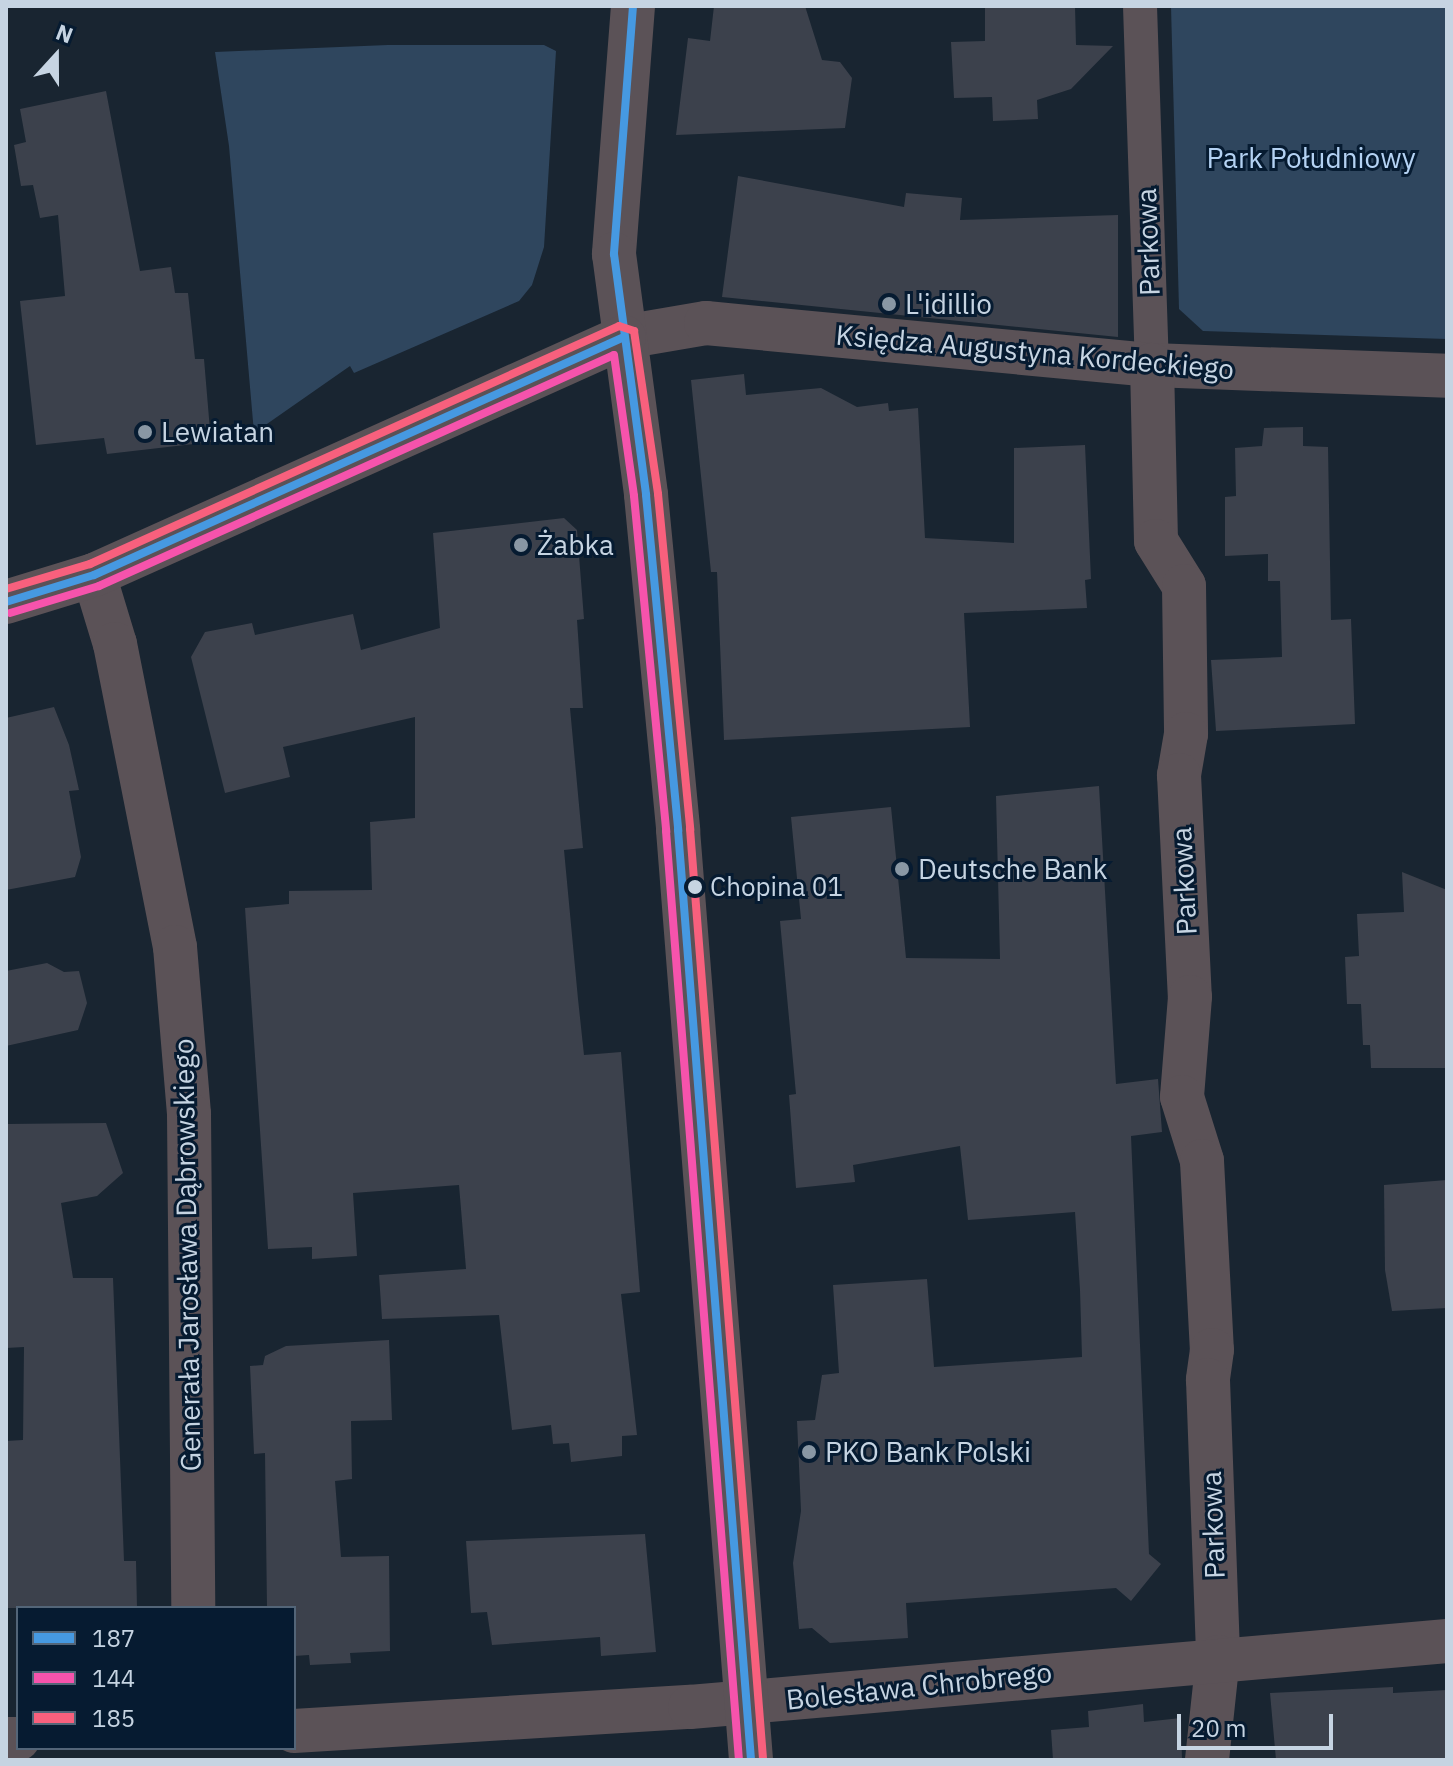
<!DOCTYPE html>
<meta charset="utf-8">
<style>
body{margin:0}
#map{position:relative;width:1453px;height:1766px;overflow:hidden;background:#192531;font-family:"IBM Plex Sans",sans-serif}
div>[style]{position:absolute}
.green>*{inset:0;background:#2f465e}
.building>*{inset:0;background:#3c414c}
.pedestrian>*{height:34px;margin:-17px;padding:0 17px;transform-origin:17px;border-radius:17px;background:#5b5257}
.minor>*{height:44px;margin:-22px;padding:0 22px;transform-origin:22px;border-radius:22px;background:#5b5257}
.tertiary>*{height:44px;margin:-22px;padding:0 22px;transform-origin:22px;border-radius:22px;background:#5b5257}
.bus-1>*{height:8px;margin:-4px;padding:0 4px;transform-origin:4px;border-radius:4px;background:#4699e1}
.bus-2>*{height:8px;margin:-4px;padding:0 4px;transform-origin:4px;border-radius:4px;background:#f653ac}
.bus-3>*{height:8px;margin:-4px;padding:0 4px;transform-origin:4px;border-radius:4px;background:#f8607d}
.dots>*{width:22px;height:22px;translate:-50% -50%;box-sizing:border-box;border:4px solid #061b31;border-radius:50%}
span{translate:-50% -50%;white-space:nowrap;text-align:center;line-height:1.15;-webkit-text-stroke:6px #061b31;paint-order:stroke}
.bus-label{font-size:26px;color:#c6d4e2}
.left{translate:0 -50%;text-align:left}
.park-label{font-size:28px;color:#b4d2f3}
.street-label{font-size:28px;color:#c6d4e2}
.poi-label{font-size:28px;color:#c6d4e2}
.frame{position:absolute;inset:0;border:8px solid #c6d4e2;pointer-events:none}
.legend{position:absolute;left:16px;top:1606px;width:280px;height:144px;box-sizing:border-box;background:#061b31;border:2px solid #536578;margin:0;padding:10px 14px;list-style:none;font-size:24px;color:#c6d4e2}
.legend li{display:flex;align-items:center;gap:16px;height:40px}
.legend b{width:40px;border:2px solid #536578}
.north{position:absolute;left:16px;top:16px;width:80px;height:80px;-webkit-text-stroke:6px #061b31;paint-order:stroke;rotate:21deg;font-size:22px;font-weight:700;line-height:32px;text-align:center;color:#c6d4e2}
.north::after{content:'';display:block;margin:auto;width:28px;height:36px;background:#c6d4e2;clip-path:polygon(50% 0,100% 100%,50% 72%,0 100%)}
.scale{position:absolute;left:1177px;top:1714px;width:156px;height:36px;box-sizing:border-box;border:4px solid #c6d4e2;border-top:0;padding-left:10px;font-size:24px;line-height:28px;white-space:nowrap;color:#c6d4e2;-webkit-text-stroke:6px #061b31;paint-order:stroke}
</style>
<div id="map">
<div class="green">
<i style="clip-path:polygon(1171px 6px,1447px 6px,1447px 339px,1203px 331px,1179px 309px)"></i>
<i style="clip-path:polygon(388px 45px,544px 45px,556px 51px,544px 247px,532px 285px,519px 301px,354px 373px,350px 366px,254px 433px,229px 146px,215px 52px)"></i>
</div>
<div class="building">
<i style="clip-path:polygon(714px 6px,805px 6px,822px 60px,840px 62px,852px 78px,845px 128px,676px 135px,688px 38px,710px 41px)"></i>
<i style="clip-path:polygon(985px 6px,1075px 6px,1076px 45px,1113px 46px,1071px 89px,1037px 100px,1038px 119px,993px 121px,992px 97px,954px 98px,951px 42px,985px 41px)"></i>
<i style="clip-path:polygon(106px 91px,140px 271px,171px 267px,175px 293px,188px 293px,195px 359px,204px 359px,211px 442px,107px 454px,104px 438px,36px 445px,20px 301px,65px 296px,58px 215px,40px 218px,33px 185px,21px 186px,14px 145px,26px 142px,20px 109px)"></i>
<i style="clip-path:polygon(738px 176px,904px 207px,906px 193px,962px 198px,960px 220px,1118px 215px,1118px 337px,722px 297px)"></i>
<i style="clip-path:polygon(744px 374px,746px 395px,821px 388px,857px 407px,888px 403px,889px 411px,918px 408px,925px 538px,1014px 543px,1014px 448px,1085px 445px,1091px 579px,1085px 580px,1087px 608px,964px 613px,970px 727px,724px 740px,717px 572px,711px 572px,691px 380px)"></i>
<i style="clip-path:polygon(1303px 427px,1303px 446px,1328px 447px,1331px 620px,1351px 619px,1355px 724px,1216px 731px,1211px 660px,1282px 657px,1280px 581px,1268px 581px,1268px 554px,1225px 556px,1225px 497px,1236px 496px,1235px 448px,1262px 446px,1264px 428px)"></i>
<i style="clip-path:polygon(564px 518px,577px 530px,584px 619px,577px 620px,583px 708px,570px 708px,583px 848px,564px 850px,578px 999px,584px 1055px,621px 1052px,640px 1292px,621px 1294px,637px 1435px,622px 1436px,622px 1456px,571px 1462px,569px 1443px,553px 1444px,551px 1425px,512px 1430px,499px 1315px,382px 1319px,379px 1275px,466px 1269px,459px 1185px,353px 1193px,357px 1256px,312px 1259px,312px 1247px,268px 1249px,245px 908px,289px 904px,289px 891px,372px 890px,370px 822px,415px 818px,415px 717px,283px 747px,290px 777px,225px 793px,191px 657px,205px 632px,252px 623px,255px 635px,353px 614px,361px 650px,440px 628px,433px 533px)"></i>
<i style="clip-path:polygon(54px 707px,69px 745px,79px 790px,69px 791px,81px 857px,75px 877px,6px 890px,6px 718px)"></i>
<i style="clip-path:polygon(1099px 786px,1116px 1084px,1158px 1079px,1162px 1132px,1131px 1136px,1149px 1554px,1161px 1564px,1131px 1601px,1116px 1588px,906px 1603px,908px 1638px,830px 1643px,812px 1628px,799px 1629px,793px 1563px,801px 1511px,797px 1421px,815px 1420px,822px 1375px,839px 1373px,833px 1285px,927px 1279px,934px 1367px,1082px 1357px,1080px 1290px,1075px 1212px,968px 1220px,960px 1146px,853px 1165px,855px 1182px,796px 1188px,789px 1095px,796px 1094px,780px 921px,801px 919px,791px 817px,891px 807px,906px 958px,1000px 959px,996px 796px)"></i>
<i style="clip-path:polygon(1402px 872px,1447px 890px,1447px 1068px,1371px 1068px,1370px 1045px,1363px 1045px,1361px 1004px,1347px 1004px,1345px 957px,1359px 956px,1357px 914px,1404px 912px)"></i>
<i style="clip-path:polygon(47px 963px,64px 972px,79px 971px,87px 1003px,78px 1030px,6px 1046px,6px 971px)"></i>
<i style="clip-path:polygon(106px 1123px,123px 1173px,97px 1196px,61px 1203px,73px 1278px,113px 1278px,124px 1561px,136px 1561px,137px 1608px,6px 1608px,6px 1441px,23px 1440px,24px 1347px,6px 1348px,6px 1124px)"></i>
<i style="clip-path:polygon(1447px 1180px,1447px 1308px,1392px 1311px,1385px 1270px,1384px 1185px)"></i>
<i style="clip-path:polygon(389px 1340px,392px 1420px,351px 1421px,352px 1479px,335px 1481px,341px 1557px,389px 1556px,390px 1651px,350px 1653px,351px 1663px,310px 1665px,309px 1655px,294px 1656px,294px 1608px,267px 1608px,265px 1453px,254px 1454px,250px 1366px,263px 1365px,265px 1356px,286px 1346px)"></i>
<i style="clip-path:polygon(645px 1534px,656px 1652px,601px 1656px,600px 1637px,492px 1645px,487px 1612px,471px 1613px,466px 1541px)"></i>
<i style="clip-path:polygon(1393px 1687px,1393px 1693px,1447px 1690px,1447px 1760px,1276px 1760px,1270px 1693px)"></i>
<i style="clip-path:polygon(1143px 1704px,1144px 1722px,1181px 1718px,1182px 1760px,1053px 1760px,1051px 1730px,1089px 1727px,1088px 1711px)"></i>
</div>
<div class="pedestrian">
<i style="left:1140px;top:6px;width:359px;rotate:88.1deg"></i>
</div>
<div class="minor">
<i style="left:624px;top:337px;width:83px;rotate:-9.7deg"></i>
<i style="left:706px;top:323px;width:448px;rotate:5.4deg"></i>
<i style="left:1152px;top:365px;width:295px;rotate:2.1deg"></i>
<i style="left:1152px;top:365px;width:176px;rotate:88.7deg"></i>
<i style="left:1156px;top:541px;width:53px;rotate:58.1deg"></i>
<i style="left:1184px;top:586px;width:148px;rotate:89.2deg"></i>
<i style="left:1186px;top:734px;width:42px;rotate:99.7deg"></i>
<i style="left:1179px;top:775px;width:222px;rotate:87.2deg"></i>
<i style="left:1190px;top:997px;width:100px;rotate:94.6deg"></i>
<i style="left:1182px;top:1097px;width:67px;rotate:72.6deg"></i>
<i style="left:1202px;top:1161px;width:189px;rotate:87deg"></i>
<i style="left:1212px;top:1350px;width:30px;rotate:98deg"></i>
<i style="left:1208px;top:1380px;width:277px;rotate:87.9deg"></i>
<i style="left:1218px;top:1657px;width:104px;rotate:96.1deg"></i>
<i style="left:94px;top:575px;width:72px;rotate:73.1deg"></i>
<i style="left:115px;top:644px;width:309px;rotate:78.8deg"></i>
<i style="left:175px;top:947px;width:168px;rotate:85.2deg"></i>
<i style="left:189px;top:1114px;width:494px;rotate:89.5deg"></i>
<i style="left:294px;top:1731px;width:397px;rotate:-3.5deg"></i>
<i style="left:690px;top:1707px;width:760px;rotate:-4.98deg"></i>
<i style="left:6px;top:1739px;width:12px"></i>
</div>
<div class="tertiary">
<i style="left:633px;top:6px;width:249px;rotate:94.4deg"></i>
<i style="left:614px;top:254px;width:243px;rotate:82.4deg"></i>
<i style="left:646px;top:495px;width:337px;rotate:84.5deg"></i>
<i style="left:678px;top:830px;width:933px;rotate:85.51deg"></i>
<i style="left:6px;top:602px;width:92px;rotate:-17.1deg"></i>
<i style="left:94px;top:575px;width:581px;rotate:-24.18deg"></i>
</div>
<div class="bus-1">
<i style="left:633px;top:6px;width:249px;rotate:94.4deg"></i>
<i style="left:614px;top:254px;width:243px;rotate:82.4deg"></i>
<i style="left:646px;top:495px;width:337px;rotate:84.5deg"></i>
<i style="left:678px;top:830px;width:933px;rotate:85.51deg"></i>
<i style="left:6px;top:602px;width:92px;rotate:-17.1deg"></i>
<i style="left:94px;top:575px;width:581px;rotate:-24.18deg"></i>
</div>
<div class="bus-2">
<i style="left:10px;top:613px;width:93px;rotate:-16.9deg"></i>
<i style="left:99px;top:586px;width:564px;rotate:-24.16deg"></i>
<i style="left:614px;top:355px;width:142px;rotate:81.9deg"></i>
<i style="left:634px;top:496px;width:337px;rotate:84.5deg"></i>
<i style="left:666px;top:831px;width:932px;rotate:85.51deg"></i>
</div>
<div class="bus-3">
<i style="left:6px;top:589px;width:88px;rotate:-16.6deg"></i>
<i style="left:90px;top:564px;width:580px;rotate:-24.22deg"></i>
<i style="left:619px;top:326px;width:16px;rotate:18deg"></i>
<i style="left:634px;top:331px;width:165px;rotate:81.6deg"></i>
<i style="left:658px;top:494px;width:337px;rotate:84.5deg"></i>
<i style="left:690px;top:829px;width:933px;rotate:85.51deg"></i>
</div>
<div class="dots">
<i style="left:889px;top:304px;background:#8997a4"></i>
<i style="left:145px;top:432px;background:#8997a4"></i>
<i style="left:521px;top:545px;background:#8997a4"></i>
<i style="left:902px;top:869px;background:#8997a4"></i>
<i style="left:695px;top:887px;background:#c6d4e2"></i>
<i style="left:809px;top:1452px;background:#8997a4"></i>
</div>
<div class="bus-label">
<span class="left" style="left:710px;top:887px">Chopina 01</span>
</div>
<div class="park-label">
<span style="left:1311px;top:158px">Park Południowy</span>
</div>
<div class="street-label">
<span style="left:1148px;top:242px;rotate:-92deg">Parkowa</span>
<span style="left:1035px;top:352px;rotate:5deg">Księdza Augustyna Kordeckiego</span>
<span style="left:1184px;top:881px;rotate:-93deg">Parkowa</span>
<span style="left:187px;top:1255px;rotate:-91deg">Generała Jarosława Dąbrowskiego</span>
<span style="left:1213px;top:1525px;rotate:-92deg">Parkowa</span>
<span style="left:919px;top:1686px;rotate:-6deg">Bolesława Chrobrego</span>
</div>
<div class="poi-label">
<span class="left" style="left:905px;top:304px">L'idillio</span>
<span class="left" style="left:161px;top:432px">Lewiatan</span>
<span class="left" style="left:537px;top:545px">Żabka</span>
<span class="left" style="left:918px;top:869px">Deutsche Bank</span>
<span class="left" style="left:825px;top:1452px">PKO Bank Polski</span>
</div>
<div class="frame"></div>
<ul class="legend">
<li><b style="height:10px;background:#4699e1"></b>187</li>
<li><b style="height:10px;background:#f653ac"></b>144</li>
<li><b style="height:10px;background:#f8607d"></b>185</li>
</ul>
<div class="north">N</div>
<div class="scale">20 m</div>
</div>
